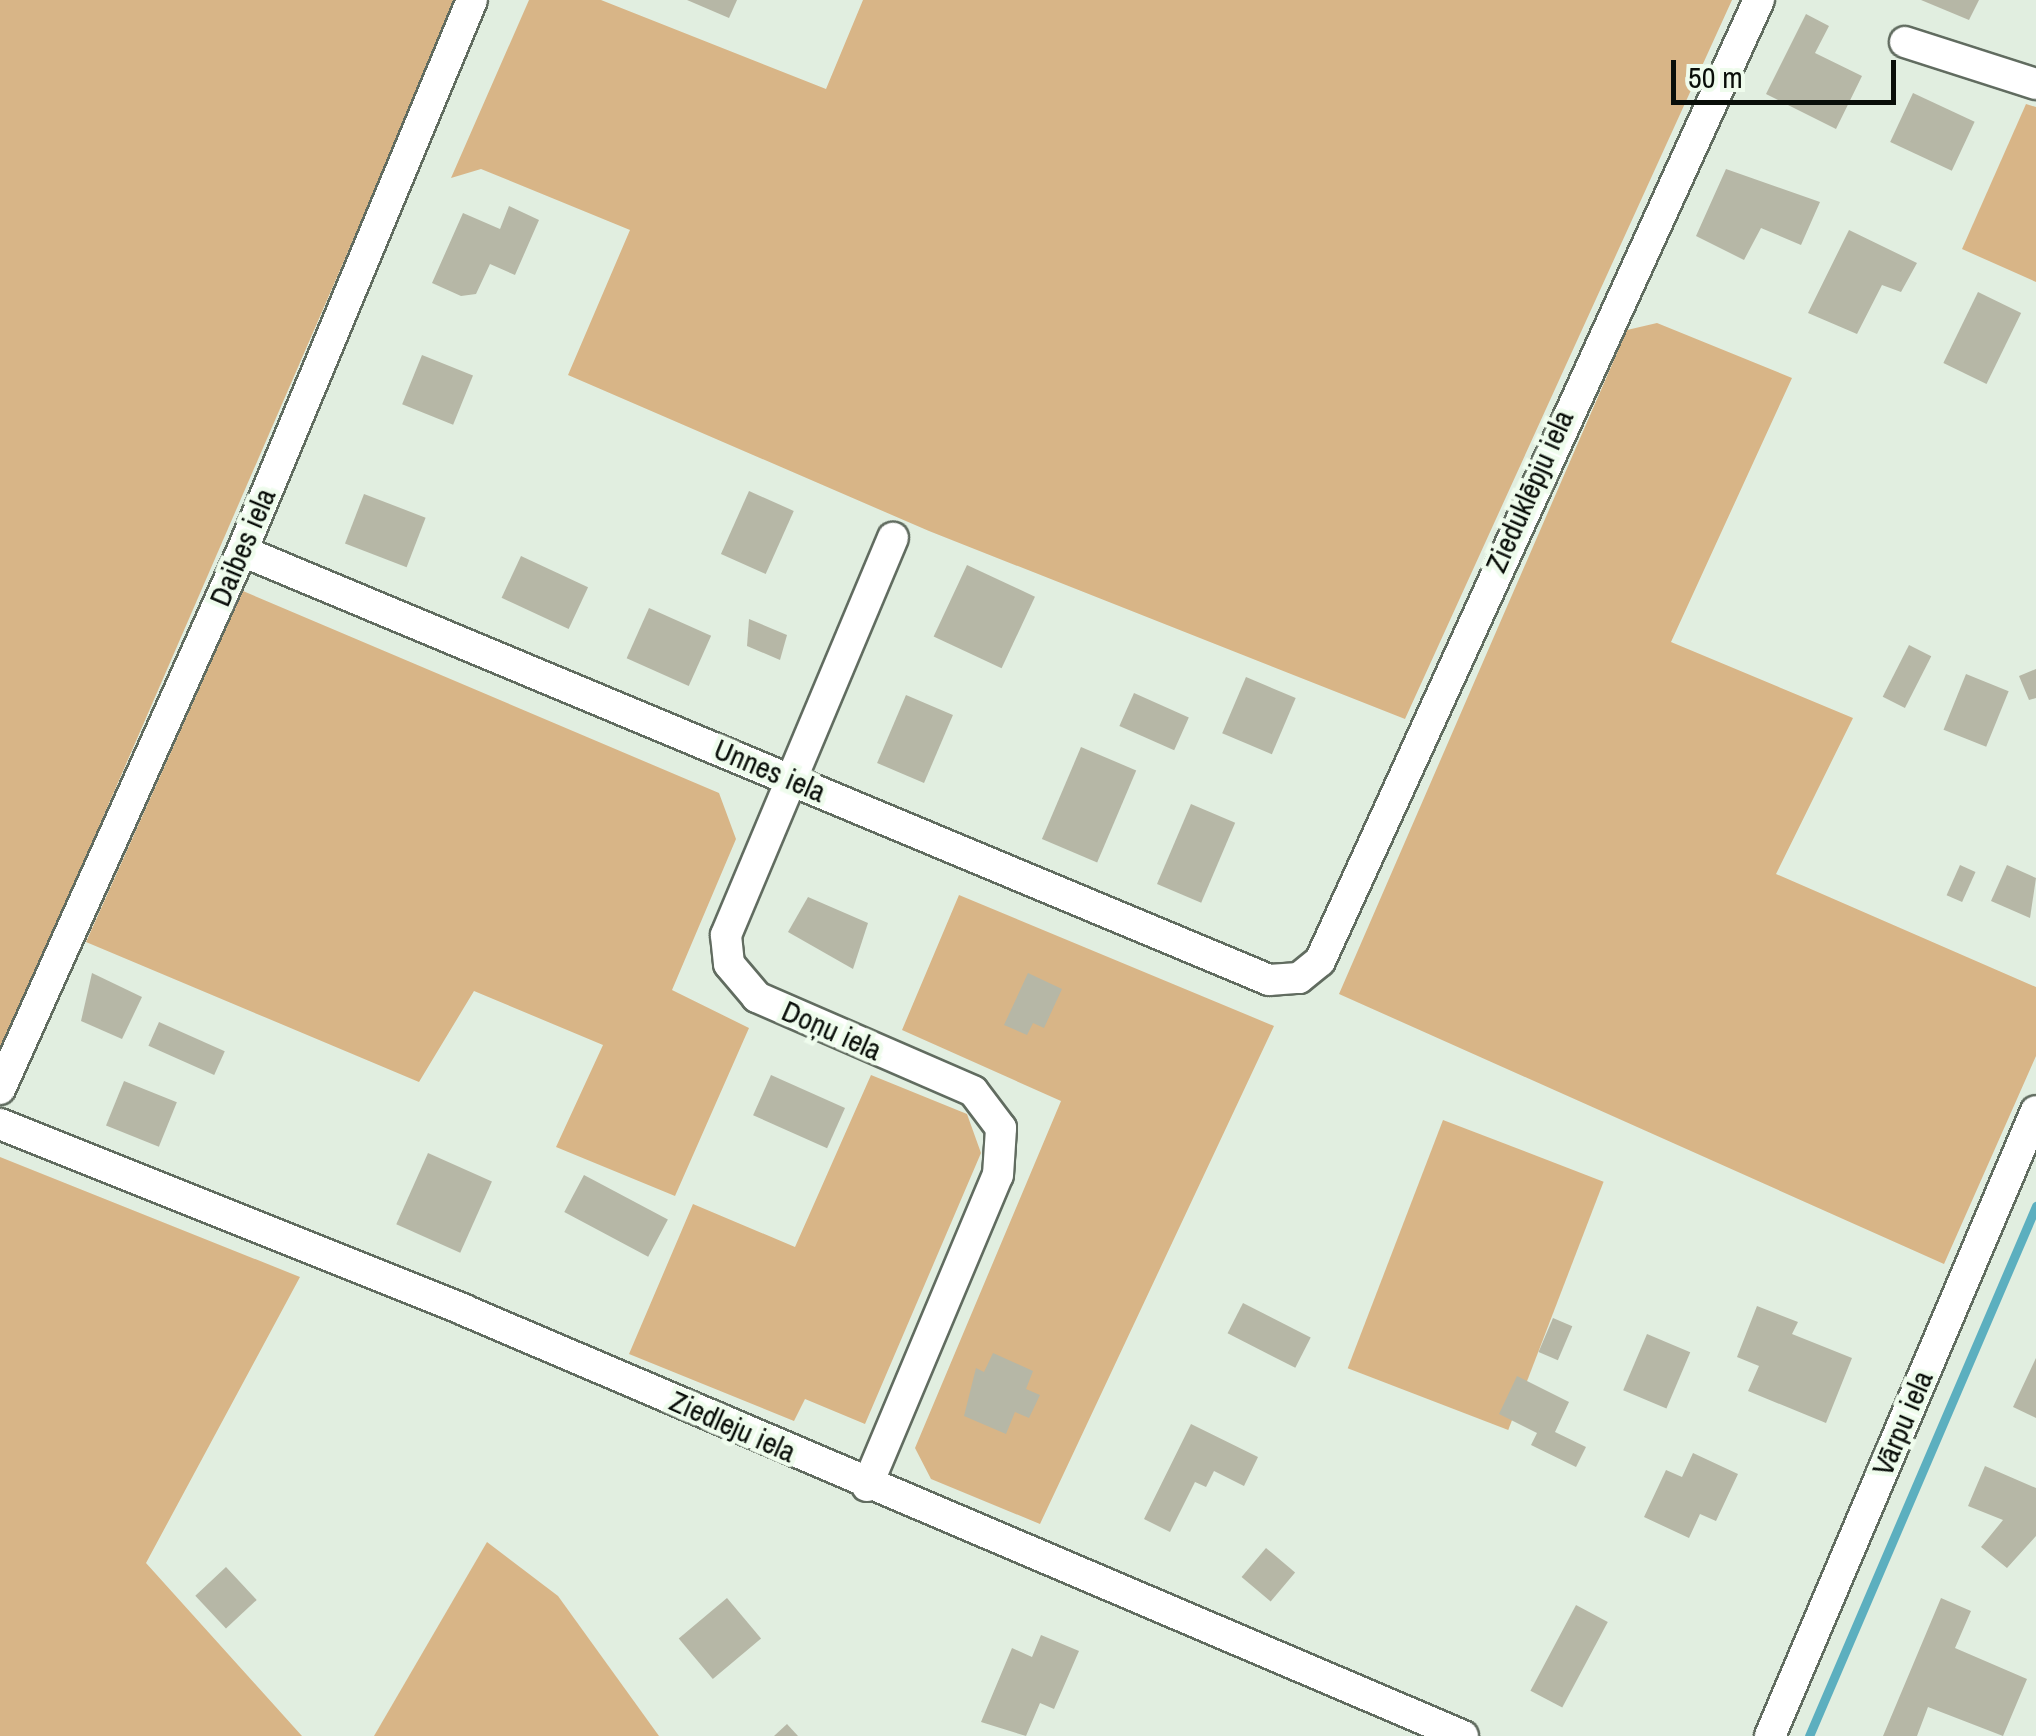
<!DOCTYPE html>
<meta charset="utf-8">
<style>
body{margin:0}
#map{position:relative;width:2036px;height:1736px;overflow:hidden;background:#e1eee0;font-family:"Archivo Narrow",sans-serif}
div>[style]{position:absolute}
.green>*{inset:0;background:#d8b587;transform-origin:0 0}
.stream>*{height:9px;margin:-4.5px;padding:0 4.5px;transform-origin:4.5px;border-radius:4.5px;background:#5cafbf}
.building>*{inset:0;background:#b6b7a6;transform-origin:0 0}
.roads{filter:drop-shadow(2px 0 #616c60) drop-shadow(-2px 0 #616c60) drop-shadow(0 2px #616c60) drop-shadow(0 -2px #616c60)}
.minor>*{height:30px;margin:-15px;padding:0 15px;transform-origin:15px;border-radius:15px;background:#fff}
span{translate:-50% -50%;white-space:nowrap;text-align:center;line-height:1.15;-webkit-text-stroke:9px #effced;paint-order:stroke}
.street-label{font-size:30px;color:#090e09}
.scale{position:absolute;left:1671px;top:60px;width:225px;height:45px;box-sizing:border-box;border:5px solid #090e09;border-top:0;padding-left:12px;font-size:30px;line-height:35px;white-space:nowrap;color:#090e09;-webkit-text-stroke:8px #effced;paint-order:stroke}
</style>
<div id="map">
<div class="green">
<div style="clip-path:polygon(0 0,457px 0,0 1055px)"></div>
<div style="clip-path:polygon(529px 0,601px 0,826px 89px,863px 0,1732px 0,1405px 719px,929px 531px,568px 375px,630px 230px,481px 169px,451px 178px)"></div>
<div style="clip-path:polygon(2026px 104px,2036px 107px,2036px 282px,1962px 249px)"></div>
<div style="clip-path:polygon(1657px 323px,1792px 378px,1671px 642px,1853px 718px,1776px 874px,2036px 987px,2036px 1056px,1944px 1264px,1339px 994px,1627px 330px)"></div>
<div style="clip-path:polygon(243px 591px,719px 793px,736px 839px,672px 990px,749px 1028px,675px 1196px,556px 1147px,603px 1045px,474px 991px,419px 1082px,86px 942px)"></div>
<div style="clip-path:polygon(959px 895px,1274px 1026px,1040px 1524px,931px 1479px,915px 1448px,1061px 1101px,902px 1030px)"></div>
<div style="clip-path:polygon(871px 1075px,967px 1114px,981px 1153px,865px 1424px,805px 1399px,794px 1421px,629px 1354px,693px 1204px,795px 1247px)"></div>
<div style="left:1443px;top:1120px;width:172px;height:266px;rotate:21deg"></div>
<div style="clip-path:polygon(0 1157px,300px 1277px,146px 1563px,302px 1736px,0 1736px)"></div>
<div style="clip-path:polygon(487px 1542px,558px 1596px,659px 1736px,374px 1736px)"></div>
</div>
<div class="stream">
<div style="left:1809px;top:1736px;width:577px;rotate:-66.81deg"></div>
</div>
<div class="building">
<div style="clip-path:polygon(687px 0,737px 0,729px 18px)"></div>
<div style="clip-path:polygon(1921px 0,1979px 0,1969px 20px)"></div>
<div style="clip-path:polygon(1806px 14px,1829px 26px,1815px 53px,1862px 76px,1836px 129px,1766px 94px)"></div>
<div style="left:1913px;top:93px;width:68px;height:54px;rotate:25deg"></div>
<div style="clip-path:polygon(1726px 169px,1820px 202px,1801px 245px,1761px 228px,1744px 260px,1696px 236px)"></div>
<div style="clip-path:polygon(509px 206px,539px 220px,515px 275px,490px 264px,476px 294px,461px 296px,432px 283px,463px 213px,500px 229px)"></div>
<div style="clip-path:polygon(1849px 230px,1917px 263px,1901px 292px,1882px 285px,1857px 334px,1808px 313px)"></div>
<div style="left:1978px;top:292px;width:48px;height:79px;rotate:26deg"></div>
<div style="left:422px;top:355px;width:55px;height:53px;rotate:22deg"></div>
<div style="left:749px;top:491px;width:49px;height:69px;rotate:24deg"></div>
<div style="left:364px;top:494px;width:66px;height:53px;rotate:21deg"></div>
<div style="left:521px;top:556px;width:74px;height:46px;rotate:25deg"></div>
<div style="left:967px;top:565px;width:75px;height:79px;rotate:25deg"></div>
<div style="left:649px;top:608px;width:68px;height:55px;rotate:24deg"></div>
<div style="clip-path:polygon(749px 619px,787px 635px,780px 660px,747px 646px)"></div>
<div style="left:1909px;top:645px;width:25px;height:58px;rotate:27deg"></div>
<div style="clip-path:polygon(2036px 669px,2036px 698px,2029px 700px,2019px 676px)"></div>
<div style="left:1966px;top:674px;width:46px;height:60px;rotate:22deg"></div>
<div style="left:1246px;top:677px;width:54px;height:61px;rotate:23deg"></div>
<div style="left:1134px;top:693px;width:60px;height:36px;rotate:24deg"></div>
<div style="left:906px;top:695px;width:51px;height:74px;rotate:23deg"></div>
<div style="left:1081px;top:747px;width:60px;height:100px;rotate:23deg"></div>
<div style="left:1191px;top:804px;width:48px;height:87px;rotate:23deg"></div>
<div style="left:1960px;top:865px;width:17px;height:33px;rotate:24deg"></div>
<div style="clip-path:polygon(2007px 865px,2036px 878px,2030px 918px,1991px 901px)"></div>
<div style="clip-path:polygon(808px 897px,868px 923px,853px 969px,788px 932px)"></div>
<div style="clip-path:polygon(92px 973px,142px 997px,122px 1039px,81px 1021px)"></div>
<div style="clip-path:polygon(1028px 973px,1062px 989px,1044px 1028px,1033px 1023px,1027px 1035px,1004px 1025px)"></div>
<div style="left:159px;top:1022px;width:72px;height:26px;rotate:24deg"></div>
<div style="left:771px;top:1075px;width:81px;height:44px;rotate:24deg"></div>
<div style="left:124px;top:1081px;width:57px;height:48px;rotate:22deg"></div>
<div style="left:428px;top:1153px;width:70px;height:78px;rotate:24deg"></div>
<div style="left:584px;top:1175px;width:95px;height:42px;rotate:28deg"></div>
<div style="left:1243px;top:1303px;width:76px;height:34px;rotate:27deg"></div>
<div style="clip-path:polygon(1757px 1306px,1798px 1322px,1792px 1334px,1852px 1358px,1826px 1423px,1748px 1391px,1759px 1366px,1737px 1357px)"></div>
<div style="left:1553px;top:1318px;width:21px;height:37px;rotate:23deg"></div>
<div style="left:1647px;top:1334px;width:47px;height:61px;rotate:23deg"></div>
<div style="clip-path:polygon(993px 1353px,1033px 1371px,1026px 1389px,1040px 1395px,1029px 1418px,1015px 1412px,1006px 1434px,964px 1416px,976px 1368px,984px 1372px)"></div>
<div style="clip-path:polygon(2036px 1358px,2036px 1418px,2013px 1407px)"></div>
<div style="clip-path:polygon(1517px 1376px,1569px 1402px,1555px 1432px,1586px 1447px,1576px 1467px,1531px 1445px,1537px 1433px,1499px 1414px)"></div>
<div style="clip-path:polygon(1191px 1424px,1258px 1457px,1244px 1486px,1214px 1471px,1206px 1487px,1195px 1482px,1170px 1532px,1144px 1519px)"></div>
<div style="clip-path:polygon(1693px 1453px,1738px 1474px,1716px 1521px,1700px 1514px,1689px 1538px,1644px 1517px,1666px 1470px,1682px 1477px)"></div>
<div style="clip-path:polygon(1985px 1466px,2036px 1488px,2036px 1536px,2007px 1568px,1981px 1547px,2003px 1520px,1968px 1506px)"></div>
<div style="left:1266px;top:1548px;width:38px;height:38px;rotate:40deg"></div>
<div style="left:226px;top:1567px;width:45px;height:42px;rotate:47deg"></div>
<div style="left:727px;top:1598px;width:53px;height:63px;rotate:50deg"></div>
<div style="clip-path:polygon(1941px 1598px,1971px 1611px,1955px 1648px,2027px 1679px,2003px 1736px,1928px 1707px,1917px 1736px,1883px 1736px)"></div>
<div style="left:1576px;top:1605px;width:36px;height:97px;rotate:28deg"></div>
<div style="clip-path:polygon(1041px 1635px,1079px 1651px,1054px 1709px,1040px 1703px,1026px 1736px,981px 1722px,1012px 1648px,1032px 1657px)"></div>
<div style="clip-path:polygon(787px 1724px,798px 1736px,774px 1736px)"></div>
</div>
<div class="roads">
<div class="minor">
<div style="left:1905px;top:42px;width:138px;rotate:17.8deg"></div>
<div style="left:242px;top:551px;width:1113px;rotate:22.67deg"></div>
<div style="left:1269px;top:980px;width:30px;rotate:-4deg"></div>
<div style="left:1299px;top:978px;width:27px;rotate:-39deg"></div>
<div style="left:1320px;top:961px;width:1057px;rotate:-65.45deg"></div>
<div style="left:0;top:1089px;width:590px;rotate:-65.78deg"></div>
<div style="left:242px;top:551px;width:597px;rotate:-67.34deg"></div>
<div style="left:0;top:1124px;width:500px;rotate:21.8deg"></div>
<div style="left:464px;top:1310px;width:1086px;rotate:23.09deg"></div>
<div style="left:867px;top:1486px;width:337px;rotate:-67.2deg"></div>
<div style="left:998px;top:1175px;width:47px;rotate:-86.3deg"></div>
<div style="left:1001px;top:1128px;width:46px;rotate:-127.1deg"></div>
<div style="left:973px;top:1091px;width:236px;rotate:-156.5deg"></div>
<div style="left:757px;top:997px;width:43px;rotate:-130.3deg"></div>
<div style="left:729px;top:964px;width:29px;rotate:-96deg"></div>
<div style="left:726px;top:935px;width:431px;rotate:-67.2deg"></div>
<div style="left:1770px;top:1736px;width:679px;rotate:-66.95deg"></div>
</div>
</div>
<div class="street-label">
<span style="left:1529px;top:491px;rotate:-66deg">Zieduklēpju iela</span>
<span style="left:242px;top:547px;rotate:-67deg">Daibes iela</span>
<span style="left:770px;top:770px;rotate:23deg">Unnes iela</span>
<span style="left:832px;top:1030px;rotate:24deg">Doņu iela</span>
<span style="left:1902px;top:1423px;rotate:-67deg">Vārpu iela</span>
<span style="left:733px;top:1426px;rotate:24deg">Ziedleju iela</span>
</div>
<div class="scale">50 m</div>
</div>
